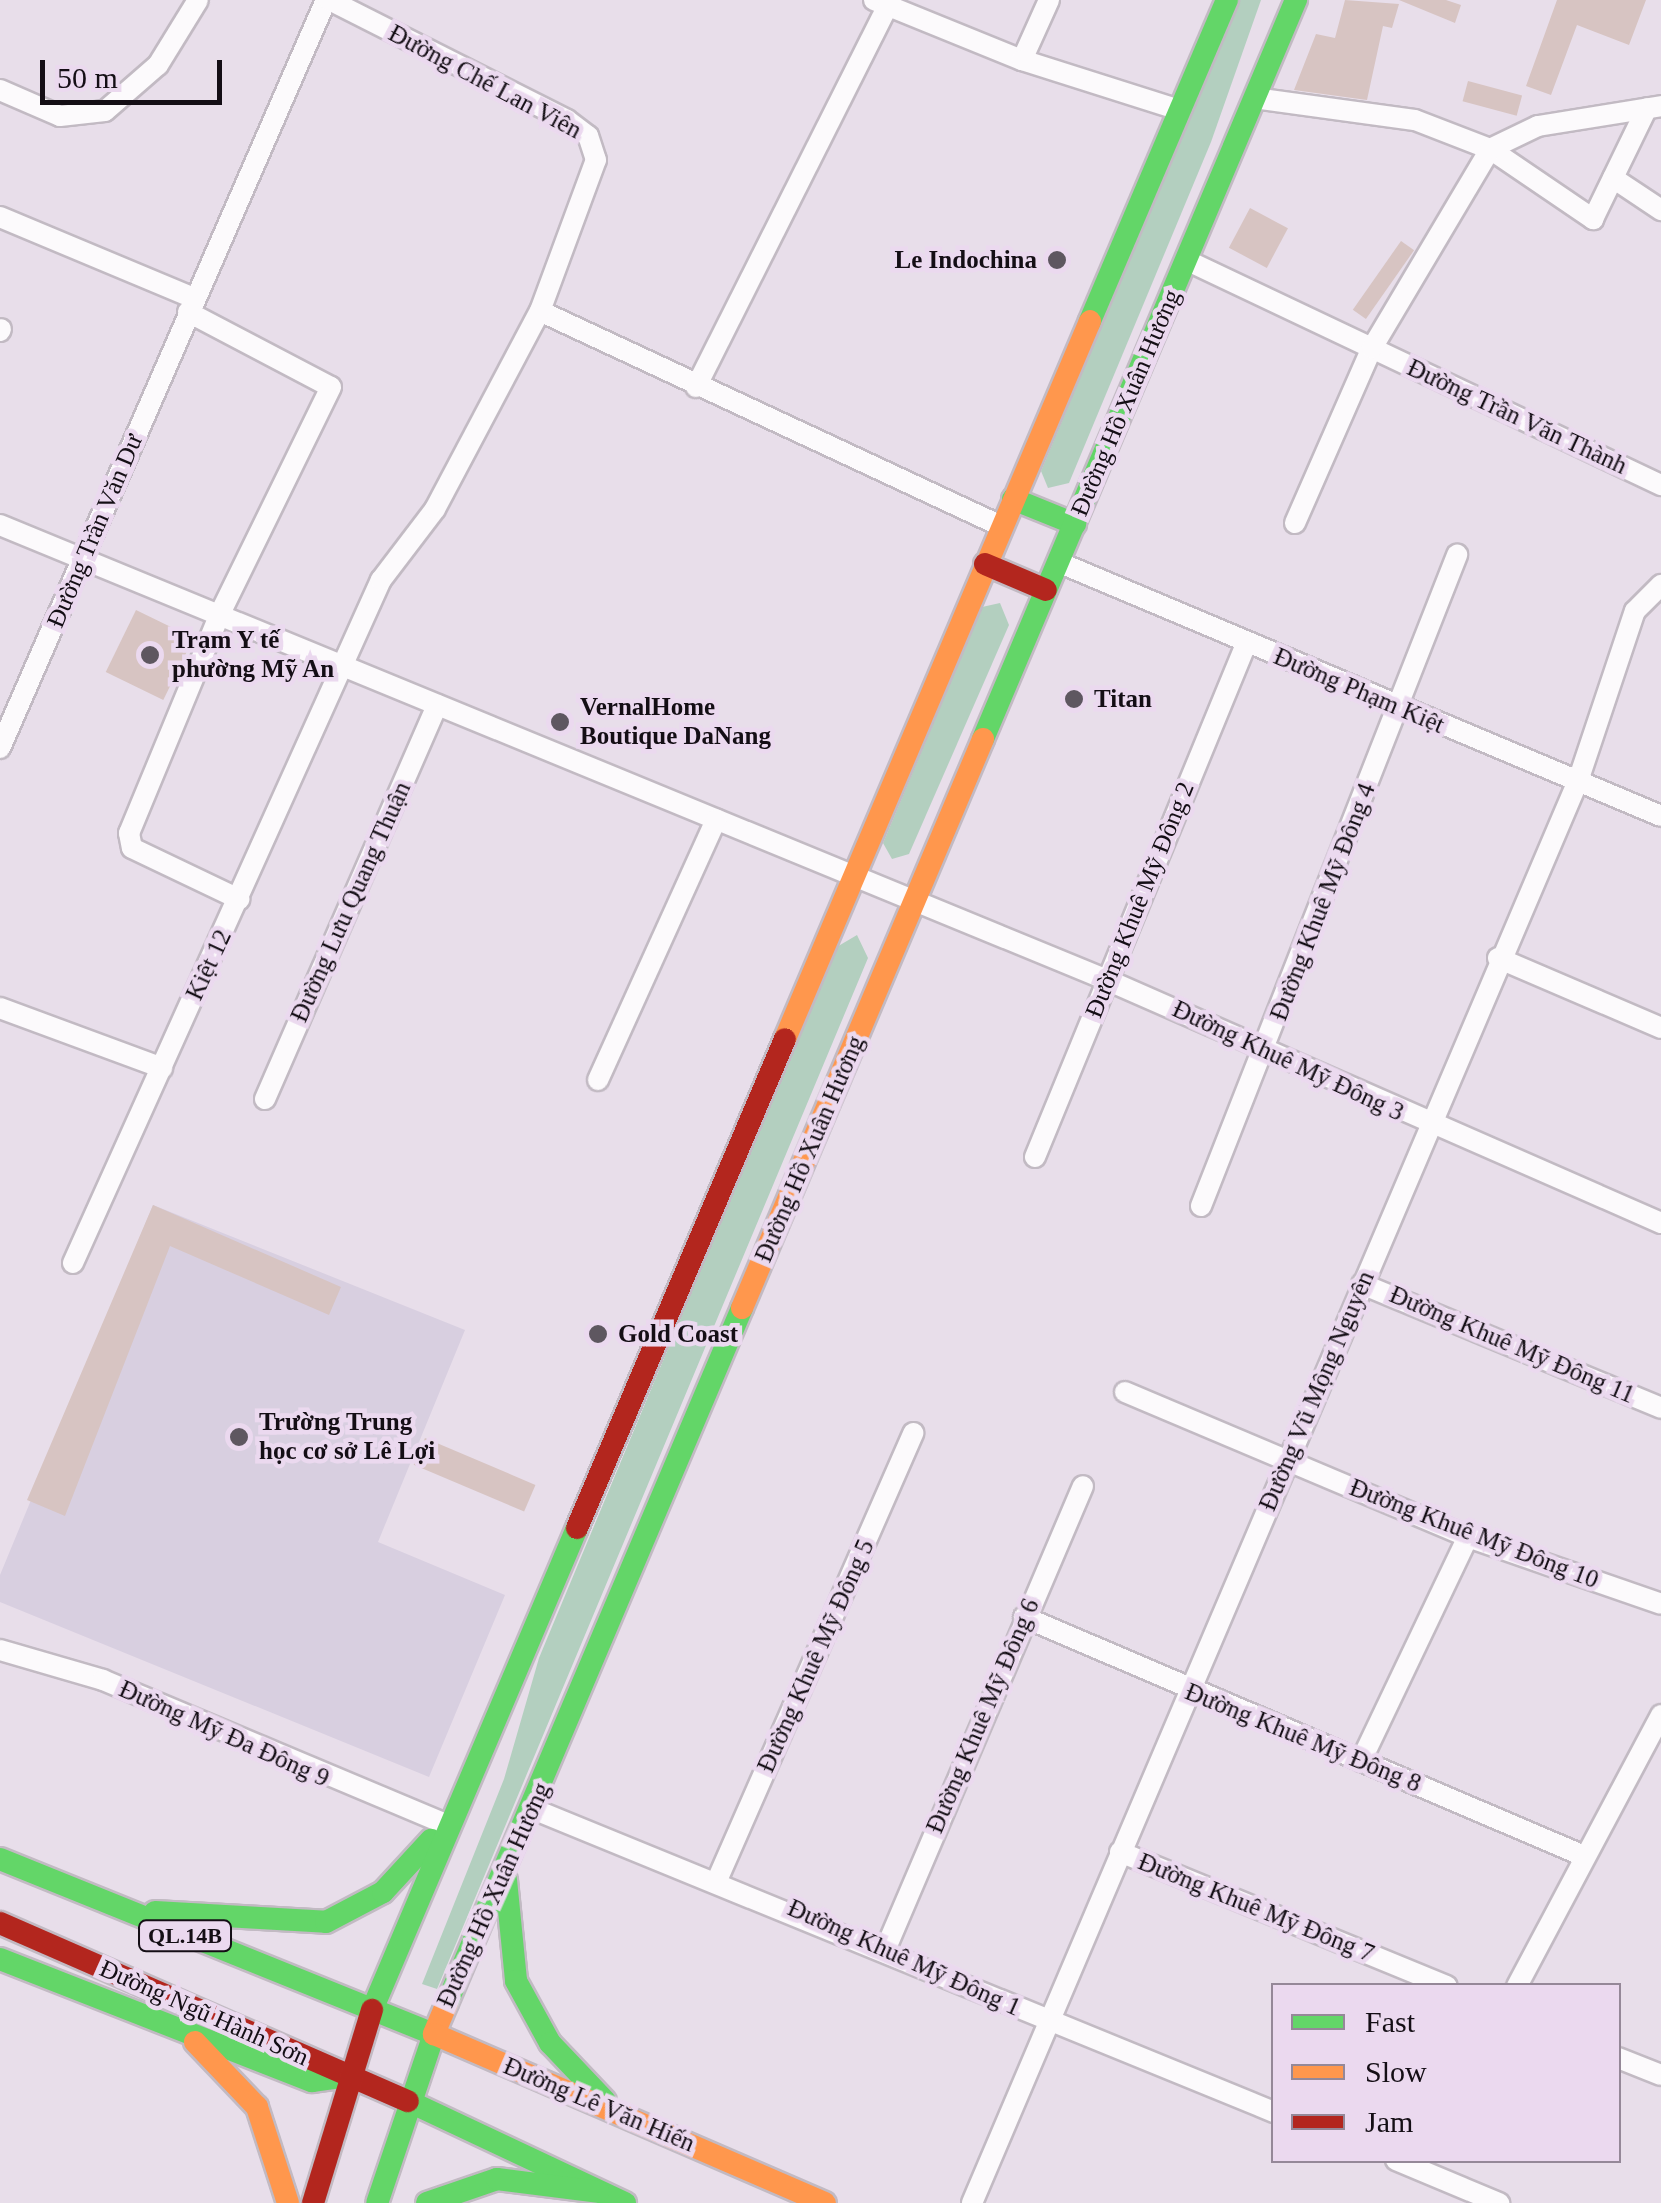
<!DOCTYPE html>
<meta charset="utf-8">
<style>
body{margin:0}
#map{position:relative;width:1661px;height:2203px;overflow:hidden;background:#e8deea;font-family:"Times New Roman",serif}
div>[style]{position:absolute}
.education>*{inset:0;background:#d8cfe0}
.green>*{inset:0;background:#b3cfbf}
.building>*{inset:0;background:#d7c4c2;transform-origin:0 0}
.roads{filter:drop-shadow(2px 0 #c2bac3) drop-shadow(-2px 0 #c2bac3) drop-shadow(0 2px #c2bac3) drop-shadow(0 -2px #c2bac3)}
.street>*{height:20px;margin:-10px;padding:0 10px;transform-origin:10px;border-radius:10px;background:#fcfafc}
.fast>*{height:22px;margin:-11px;padding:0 11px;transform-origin:11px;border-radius:11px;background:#63d668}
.slow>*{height:22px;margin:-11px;padding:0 11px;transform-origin:11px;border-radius:11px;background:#ff974d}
.jam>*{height:22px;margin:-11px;padding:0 11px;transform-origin:11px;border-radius:11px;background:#b3261e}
.dots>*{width:28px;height:28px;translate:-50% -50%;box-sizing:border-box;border:5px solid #ebd9ef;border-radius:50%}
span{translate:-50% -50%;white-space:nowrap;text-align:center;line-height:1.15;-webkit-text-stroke:9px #ebd9ef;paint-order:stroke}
.shield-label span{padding:2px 8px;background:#ebd9ef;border:2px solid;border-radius:8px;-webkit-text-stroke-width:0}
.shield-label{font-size:22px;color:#140e15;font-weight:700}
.street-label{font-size:25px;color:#140e15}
.poi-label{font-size:25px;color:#140e15;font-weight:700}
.right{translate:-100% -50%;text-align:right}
.left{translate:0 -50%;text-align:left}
.legend{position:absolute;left:1271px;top:1983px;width:350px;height:180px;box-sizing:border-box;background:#ebd9ef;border:2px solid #958898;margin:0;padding:12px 18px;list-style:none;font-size:30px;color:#140e15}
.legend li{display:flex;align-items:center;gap:20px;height:50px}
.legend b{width:50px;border:2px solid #958898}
.scale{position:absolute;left:40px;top:60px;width:182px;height:45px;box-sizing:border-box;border:5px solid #140e15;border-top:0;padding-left:12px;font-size:30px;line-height:35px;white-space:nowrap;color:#140e15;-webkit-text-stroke:8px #ebd9ef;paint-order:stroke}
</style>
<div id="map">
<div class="education">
<div style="clip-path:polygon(153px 1205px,465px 1330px,378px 1542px,505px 1595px,429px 1777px,0 1602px,0 1575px)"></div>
</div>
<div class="green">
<div style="clip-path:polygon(1238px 0,1261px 0,1211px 142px,1069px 483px,1048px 488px,1041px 471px)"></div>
<div style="clip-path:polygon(1000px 603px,1009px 625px,909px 854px,892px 859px,883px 843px,982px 607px)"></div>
<div style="clip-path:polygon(857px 935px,868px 958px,437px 1989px,422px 1984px,504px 1779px,539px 1658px,835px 948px)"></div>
</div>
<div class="building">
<div style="clip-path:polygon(1345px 0,1399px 4px,1392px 28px,1383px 26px,1367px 100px,1294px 90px,1316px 34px,1335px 38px)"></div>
<div style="clip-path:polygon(1399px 0,1446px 0,1461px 5px,1455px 23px)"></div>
<div style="clip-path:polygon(1557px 0,1646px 0,1629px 45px,1577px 25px,1551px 95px,1526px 86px)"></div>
<div style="left:1468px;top:81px;width:56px;height:21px;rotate:15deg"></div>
<div style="left:1250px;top:208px;width:43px;height:45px;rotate:28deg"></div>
<div style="left:1401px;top:241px;width:16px;height:84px;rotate:35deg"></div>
<div style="left:136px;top:610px;width:64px;height:69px;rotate:26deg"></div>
<div style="clip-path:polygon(153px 1205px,341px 1287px,329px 1315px,170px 1246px,65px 1516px,27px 1500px)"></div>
<div style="left:425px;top:1438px;width:120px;height:29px;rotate:23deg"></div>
</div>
<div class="roads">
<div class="street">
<div style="left:874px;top:0;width:160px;rotate:22.1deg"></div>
<div style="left:1022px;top:60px;width:66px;rotate:-65.8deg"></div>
<div style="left:1022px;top:60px;width:166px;rotate:17.6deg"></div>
<div style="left:0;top:90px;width:65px;rotate:23.4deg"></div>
<div style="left:60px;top:116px;width:45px;rotate:-6.3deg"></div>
<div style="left:105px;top:111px;width:70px;rotate:-41deg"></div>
<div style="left:158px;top:65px;width:76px;rotate:-58.4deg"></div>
<div style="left:1254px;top:98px;width:162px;rotate:7.8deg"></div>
<div style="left:1415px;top:120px;width:80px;rotate:21.1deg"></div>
<div style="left:1490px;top:149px;width:125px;rotate:34.2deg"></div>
<div style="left:1593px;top:219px;width:123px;rotate:-64.1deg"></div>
<div style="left:1613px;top:178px;width:58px;rotate:33.7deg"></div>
<div style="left:0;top:217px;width:210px;rotate:22.7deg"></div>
<div style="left:1186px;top:260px;width:526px;rotate:25.35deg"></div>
<div style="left:540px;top:311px;width:509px;rotate:25deg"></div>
<div style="left:188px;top:312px;width:161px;rotate:27.7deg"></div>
<div style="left:331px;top:387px;width:255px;rotate:116.1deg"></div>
<div style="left:219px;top:616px;width:235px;rotate:112.5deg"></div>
<div style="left:129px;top:833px;width:15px;rotate:79deg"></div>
<div style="left:132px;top:848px;width:119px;rotate:25.5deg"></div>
<div style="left:0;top:331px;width:2px;rotate:-63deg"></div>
<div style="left:696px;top:387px;width:433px;rotate:-63.3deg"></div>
<div style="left:1295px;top:523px;width:191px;rotate:-66.3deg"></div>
<div style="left:1372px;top:348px;width:231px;rotate:-59.3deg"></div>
<div style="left:1490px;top:149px;width:53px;rotate:-25.6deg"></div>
<div style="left:1538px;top:126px;width:125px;rotate:-9.2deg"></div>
<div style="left:0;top:525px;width:1197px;rotate:22.34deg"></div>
<div style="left:1107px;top:980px;width:605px;rotate:23.68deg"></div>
<div style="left:1058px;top:562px;width:654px;rotate:22.84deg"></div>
<div style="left:0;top:748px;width:816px;rotate:-66.45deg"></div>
<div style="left:1498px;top:958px;width:177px;rotate:23.2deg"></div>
<div style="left:0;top:1008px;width:173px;rotate:20.3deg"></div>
<div style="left:598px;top:1080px;width:286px;rotate:-65.6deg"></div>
<div style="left:265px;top:1099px;width:430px;rotate:-66.4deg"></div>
<div style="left:1035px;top:1157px;width:555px;rotate:-67.64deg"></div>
<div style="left:1201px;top:1206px;width:700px;rotate:-68.53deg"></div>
<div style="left:73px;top:1263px;width:749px;rotate:-65.73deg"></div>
<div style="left:381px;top:580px;width:89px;rotate:-52.7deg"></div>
<div style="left:435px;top:509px;width:224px;rotate:-62.1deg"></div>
<div style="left:540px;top:311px;width:161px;rotate:-69.7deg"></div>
<div style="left:596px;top:160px;width:25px;rotate:-108deg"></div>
<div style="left:588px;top:136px;width:26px;rotate:-143deg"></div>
<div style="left:567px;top:120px;width:267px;rotate:-153.2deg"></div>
<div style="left:1362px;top:1284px;width:324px;rotate:22.5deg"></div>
<div style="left:1125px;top:1392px;width:372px;rotate:22.9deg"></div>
<div style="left:1468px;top:1537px;width:204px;rotate:19.1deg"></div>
<div style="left:1024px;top:1617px;width:609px;rotate:23.11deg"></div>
<div style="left:0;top:1650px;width:107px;rotate:16.2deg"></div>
<div style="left:103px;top:1680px;width:372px;rotate:22.8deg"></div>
<div style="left:1361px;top:1761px;width:248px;rotate:-64.5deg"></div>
<div style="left:533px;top:1809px;width:801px;rotate:22.24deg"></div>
<div style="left:1120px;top:1852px;width:353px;rotate:22.3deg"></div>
<div style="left:718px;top:1878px;width:486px;rotate:-66.3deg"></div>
<div style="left:886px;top:1948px;width:502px;rotate:-66.91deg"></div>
<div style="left:1517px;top:1986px;width:307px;rotate:-62deg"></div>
<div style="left:1618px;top:2058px;width:46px;rotate:21.6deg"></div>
<div style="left:1396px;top:2160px;width:112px;rotate:22.7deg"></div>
<div style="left:972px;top:2203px;width:1546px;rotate:-66.92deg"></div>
<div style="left:1578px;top:781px;width:179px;rotate:-71.5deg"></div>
<div style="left:1635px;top:611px;width:37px;rotate:-45deg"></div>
</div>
<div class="fast">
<div style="left:1090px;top:321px;width:349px;rotate:-66.9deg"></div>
<div style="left:1013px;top:499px;width:67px;rotate:22deg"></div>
<div style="left:983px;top:739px;width:803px;rotate:-67.05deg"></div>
<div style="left:0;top:1859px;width:468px;rotate:22deg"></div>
<div style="left:434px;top:2034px;width:178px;rotate:108.6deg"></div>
<div style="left:506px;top:1880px;width:101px;rotate:84.3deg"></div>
<div style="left:516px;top:1981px;width:71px;rotate:61.3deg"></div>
<div style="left:550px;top:2043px;width:80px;rotate:46.5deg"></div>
<div style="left:155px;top:1912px;width:171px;rotate:3.3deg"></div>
<div style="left:326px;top:1922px;width:64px;rotate:-27.8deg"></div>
<div style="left:383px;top:1892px;width:71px;rotate:-47.3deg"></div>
<div style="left:0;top:1959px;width:335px;rotate:21.4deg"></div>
<div style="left:312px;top:2081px;width:34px;rotate:-8deg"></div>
<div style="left:447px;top:2003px;width:755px;rotate:-67deg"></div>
<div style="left:372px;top:2010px;width:524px;rotate:-66.96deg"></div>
<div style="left:408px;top:2101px;width:240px;rotate:25.2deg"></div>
<div style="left:427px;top:2203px;width:74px;rotate:-18.9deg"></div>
<div style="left:497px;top:2179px;width:102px;rotate:7.3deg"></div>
</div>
<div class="slow">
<div style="left:785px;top:1039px;width:780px;rotate:-66.98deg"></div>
<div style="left:742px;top:1308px;width:618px;rotate:-67.04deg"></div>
<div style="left:447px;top:2003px;width:34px;rotate:113deg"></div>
<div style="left:434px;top:2034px;width:426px;rotate:23.4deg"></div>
<div style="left:195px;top:2042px;width:90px;rotate:46.4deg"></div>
<div style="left:257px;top:2107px;width:101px;rotate:72.1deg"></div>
</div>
<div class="jam">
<div style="left:985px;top:564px;width:66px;rotate:23.1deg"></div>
<div style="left:577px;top:1528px;width:531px;rotate:-66.96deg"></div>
<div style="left:0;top:1923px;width:445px;rotate:23.6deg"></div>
<div style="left:313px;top:2203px;width:202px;rotate:-73deg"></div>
</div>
</div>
<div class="dots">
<div style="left:1057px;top:260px;background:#5e5760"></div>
<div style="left:150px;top:655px;background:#5e5760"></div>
<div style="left:1074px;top:699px;background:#5e5760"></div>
<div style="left:560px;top:722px;background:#5e5760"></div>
<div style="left:598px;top:1334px;background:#5e5760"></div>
<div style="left:239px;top:1437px;background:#5e5760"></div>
</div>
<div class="shield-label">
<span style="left:185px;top:1936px">QL.14B</span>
</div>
<div class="street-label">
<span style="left:485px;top:82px;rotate:28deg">Đường Chế Lan Viên</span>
<span style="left:1126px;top:403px;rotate:-67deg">Đường Hồ Xuân Hương</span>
<span style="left:1517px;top:417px;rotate:25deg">Đường Trần Văn Thành</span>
<span style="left:95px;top:531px;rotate:-67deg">Đường Trần Văn Dư</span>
<span style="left:1359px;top:691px;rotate:23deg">Đường Phạm Kiệt</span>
<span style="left:1140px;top:900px;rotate:-68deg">Đường Khuê Mỹ Đông 2</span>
<span style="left:351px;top:902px;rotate:-66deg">Đường Lưu Quang Thuận</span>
<span style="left:1323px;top:902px;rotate:-69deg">Đường Khuê Mỹ Đông 4</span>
<span style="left:209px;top:965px;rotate:-65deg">Kiệt 12</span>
<span style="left:1288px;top:1061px;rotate:25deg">Đường Khuê Mỹ Đông 3</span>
<span style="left:810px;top:1149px;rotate:-67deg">Đường Hồ Xuân Hương</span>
<span style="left:1512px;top:1345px;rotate:23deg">Đường Khuê Mỹ Đông 11</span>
<span style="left:1317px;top:1391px;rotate:-67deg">Đường Vũ Mộng Nguyên</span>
<span style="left:1474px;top:1534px;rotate:21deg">Đường Khuê Mỹ Đông 10</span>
<span style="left:816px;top:1656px;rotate:-66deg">Đường Khuê Mỹ Đông 5</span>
<span style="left:983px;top:1716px;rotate:-67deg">Đường Khuê Mỹ Đông 6</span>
<span style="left:224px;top:1734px;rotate:24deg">Đường Mỹ Đa Đông 9</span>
<span style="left:1303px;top:1738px;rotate:22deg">Đường Khuê Mỹ Đông 8</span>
<span style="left:494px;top:1895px;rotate:-66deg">Đường Hồ Xuân Hương</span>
<span style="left:1256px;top:1908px;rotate:22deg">Đường Khuê Mỹ Đông 7</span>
<span style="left:904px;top:1958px;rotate:24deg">Đường Khuê Mỹ Đông 1</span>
<span style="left:204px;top:2013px;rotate:24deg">Đường Ngũ Hành Sơn</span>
<span style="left:599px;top:2105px;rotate:23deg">Đường Lê Văn Hiến</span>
</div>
<div class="poi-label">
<span class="right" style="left:1037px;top:260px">Le Indochina</span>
<span class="left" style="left:172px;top:655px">Trạm Y tế<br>phường Mỹ An</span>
<span class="left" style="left:1094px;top:699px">Titan</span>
<span class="left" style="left:580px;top:722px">VernalHome<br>Boutique DaNang</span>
<span class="left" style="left:618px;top:1334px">Gold Coast</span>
<span class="left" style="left:259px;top:1437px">Trường Trung<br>học cơ sở Lê Lợi</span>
</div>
<ul class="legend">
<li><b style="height:12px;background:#63d668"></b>Fast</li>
<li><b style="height:12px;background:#ff974d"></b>Slow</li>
<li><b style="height:12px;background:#b3261e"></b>Jam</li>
</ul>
<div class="scale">50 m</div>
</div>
